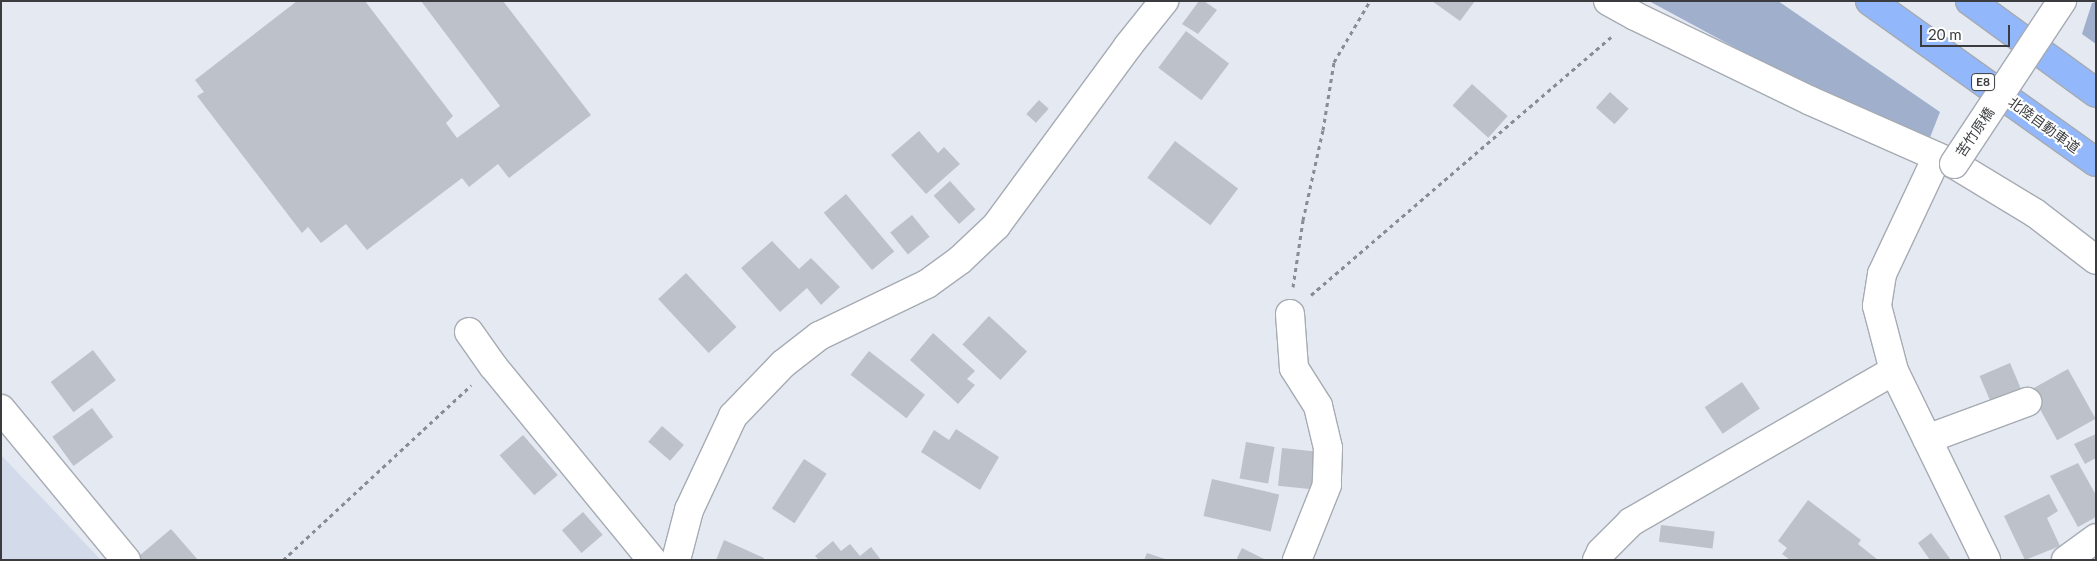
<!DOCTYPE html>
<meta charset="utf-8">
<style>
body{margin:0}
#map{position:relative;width:2097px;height:561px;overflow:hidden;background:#e4e9f2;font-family:Lato,"Noto Sans JP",sans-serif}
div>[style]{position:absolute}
.built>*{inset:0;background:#d3dbea}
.forest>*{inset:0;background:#9fafcc}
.building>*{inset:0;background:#bdc1ca;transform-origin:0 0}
.path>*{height:3px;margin-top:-1.5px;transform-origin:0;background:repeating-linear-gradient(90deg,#898c92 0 4px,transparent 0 8px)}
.roads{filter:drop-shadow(1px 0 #a6abb3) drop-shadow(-1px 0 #a6abb3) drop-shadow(0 1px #a6abb3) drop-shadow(0 -1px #a6abb3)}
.minor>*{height:28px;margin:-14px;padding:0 14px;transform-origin:14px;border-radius:14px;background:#fff}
.highway>*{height:28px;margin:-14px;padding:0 14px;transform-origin:14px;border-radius:14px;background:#92b7fa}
.bridges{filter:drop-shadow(1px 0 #a6abb3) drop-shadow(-1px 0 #a6abb3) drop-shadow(0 1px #a6abb3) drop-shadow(0 -1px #a6abb3)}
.minor-bridge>*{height:28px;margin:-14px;padding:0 14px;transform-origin:14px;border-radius:14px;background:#fff}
span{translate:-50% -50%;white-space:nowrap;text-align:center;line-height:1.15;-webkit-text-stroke:4px #fff;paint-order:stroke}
.shield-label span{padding:1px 4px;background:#fff;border:1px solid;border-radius:4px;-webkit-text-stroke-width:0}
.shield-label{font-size:12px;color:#3a3c3f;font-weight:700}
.street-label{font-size:14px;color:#3a3c3f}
.frame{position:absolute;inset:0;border:2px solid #3a3c3f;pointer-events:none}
.scale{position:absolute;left:1920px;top:25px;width:90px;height:22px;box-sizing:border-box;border:2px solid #3a3c3f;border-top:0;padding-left:6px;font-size:15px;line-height:18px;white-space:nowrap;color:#3a3c3f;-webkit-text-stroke:4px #fff;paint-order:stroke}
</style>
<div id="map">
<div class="built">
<div style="clip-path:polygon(1px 455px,101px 560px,1px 560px)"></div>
</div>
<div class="forest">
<div style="clip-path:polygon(1649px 1px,1778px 1px,1940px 112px,1929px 140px,1758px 60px)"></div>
<div style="clip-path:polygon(2096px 2px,2096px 44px,2082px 34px,2092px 3px)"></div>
</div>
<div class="building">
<div style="clip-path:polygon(297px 1px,365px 1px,453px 116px,446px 123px,457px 138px,500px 106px,421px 1px,503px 1px,591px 115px,509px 178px,498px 164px,469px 187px,462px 178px,367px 250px,346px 224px,321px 243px,308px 227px,302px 233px,197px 96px,204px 92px,195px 80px)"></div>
<div style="clip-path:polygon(1199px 1px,1204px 1px,1217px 10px,1198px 34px,1182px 24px)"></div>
<div style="clip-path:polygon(1432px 1px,1475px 1px,1460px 21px)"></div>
<div style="left:1186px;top:31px;width:54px;height:46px;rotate:37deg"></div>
<div style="left:1472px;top:84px;width:48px;height:29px;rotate:42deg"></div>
<div style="left:1610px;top:92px;width:25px;height:21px;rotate:42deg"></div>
<div style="left:1039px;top:100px;width:13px;height:19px;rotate:42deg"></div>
<div style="clip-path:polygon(919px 131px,938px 153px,944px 147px,960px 164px,926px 194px,891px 155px)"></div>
<div style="left:1175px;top:141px;width:79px;height:46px;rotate:37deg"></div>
<div style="left:950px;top:181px;width:38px;height:22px;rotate:48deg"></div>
<div style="left:846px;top:194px;width:75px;height:29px;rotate:50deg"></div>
<div style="left:912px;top:215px;width:28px;height:28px;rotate:51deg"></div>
<div style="clip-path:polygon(772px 241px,799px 269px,811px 258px,840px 287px,821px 305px,807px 288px,780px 312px,741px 268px)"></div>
<div style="left:686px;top:273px;width:74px;height:38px;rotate:47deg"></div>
<div style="left:989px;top:316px;width:52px;height:39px;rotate:43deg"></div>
<div style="clip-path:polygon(933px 333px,975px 371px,967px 379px,975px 385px,958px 404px,910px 360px)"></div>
<div style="left:93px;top:350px;width:38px;height:53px;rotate:53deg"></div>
<div style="left:869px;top:351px;width:71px;height:30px;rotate:38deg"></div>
<div style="left:2010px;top:363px;width:39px;height:33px;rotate:67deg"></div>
<div style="left:2068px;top:369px;width:57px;height:44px;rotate:61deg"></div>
<div style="left:1742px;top:382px;width:32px;height:45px;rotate:56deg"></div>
<div style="left:92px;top:408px;width:36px;height:49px;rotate:54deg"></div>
<div style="left:662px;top:426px;width:29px;height:21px;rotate:41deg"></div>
<div style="clip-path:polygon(956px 429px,999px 457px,980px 490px,921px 452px,934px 430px,949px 440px)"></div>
<div style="clip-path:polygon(2096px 434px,2096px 458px,2085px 464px,2074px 444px)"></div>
<div style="left:523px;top:435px;width:53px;height:31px;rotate:49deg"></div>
<div style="left:1246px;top:442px;width:29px;height:37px;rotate:10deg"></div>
<div style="left:1282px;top:448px;width:41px;height:38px;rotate:6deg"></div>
<div style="left:804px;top:459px;width:27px;height:59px;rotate:33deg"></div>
<div style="clip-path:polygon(2078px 463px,2096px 495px,2096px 517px,2078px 527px,2050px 476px)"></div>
<div style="left:1212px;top:479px;width:69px;height:38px;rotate:13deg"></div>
<div style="clip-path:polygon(2049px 494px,2058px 511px,2047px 518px,2060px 546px,2025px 560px,2004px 516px)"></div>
<div style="clip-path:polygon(1808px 500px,1861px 540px,1858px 544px,1878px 560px,1790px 560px,1782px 554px,1787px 548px,1778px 541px)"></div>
<div style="left:583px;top:512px;width:30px;height:28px;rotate:49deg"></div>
<div style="left:1661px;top:525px;width:54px;height:17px;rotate:7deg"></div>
<div style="clip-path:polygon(171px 529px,198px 560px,142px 560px,139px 556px)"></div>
<div style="clip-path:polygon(1931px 533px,1951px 560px,1930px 560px,1918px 543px)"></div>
<div style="clip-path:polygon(724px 540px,764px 558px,763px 560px,716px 560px)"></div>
<div style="clip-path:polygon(833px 541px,841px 551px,850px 544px,860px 556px,871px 547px,881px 560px,819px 560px,815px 556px)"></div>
<div style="clip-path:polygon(1242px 548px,1266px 560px,1239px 560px,1237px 558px)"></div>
<div style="clip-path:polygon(1147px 553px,1165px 559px,1164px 560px,1144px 560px)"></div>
</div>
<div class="path">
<div style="left:1293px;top:287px;width:68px;rotate:-81.5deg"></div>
<div style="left:1303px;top:220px;width:92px;rotate:-77.5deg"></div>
<div style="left:1323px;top:130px;width:69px;rotate:-80.8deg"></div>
<div style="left:1334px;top:62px;width:71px;rotate:-59.5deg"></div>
<div style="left:1311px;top:295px;width:396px;rotate:-40.7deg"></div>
<div style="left:283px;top:560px;width:257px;rotate:-42.9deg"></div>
</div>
<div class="roads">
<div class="minor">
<div style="left:1608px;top:1px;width:31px;rotate:29deg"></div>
<div style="left:1635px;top:16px;width:195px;rotate:25.8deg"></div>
<div style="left:1811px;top:101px;width:156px;rotate:23.8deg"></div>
<div style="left:1954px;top:164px;width:95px;rotate:31.2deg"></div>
<div style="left:2035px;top:213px;width:77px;rotate:37.6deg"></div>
<div style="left:1937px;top:157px;width:129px;rotate:115.2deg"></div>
<div style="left:1882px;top:274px;width:32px;rotate:99deg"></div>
<div style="left:1877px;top:306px;width:67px;rotate:75.3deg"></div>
<div style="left:1894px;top:371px;width:210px;rotate:64deg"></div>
<div style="left:1290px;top:314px;width:54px;rotate:85.8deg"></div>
<div style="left:1294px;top:368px;width:45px;rotate:57.7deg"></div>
<div style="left:1318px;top:406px;width:43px;rotate:76.6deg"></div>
<div style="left:1328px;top:448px;width:37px;rotate:92deg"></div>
<div style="left:1327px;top:485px;width:81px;rotate:111.8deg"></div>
<div style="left:469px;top:332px;width:42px;rotate:54.8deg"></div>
<div style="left:493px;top:366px;width:251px;rotate:50.7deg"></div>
<div style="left:1px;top:409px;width:196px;rotate:50.4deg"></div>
<div style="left:1927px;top:439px;width:107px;rotate:-20.3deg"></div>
<div style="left:676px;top:560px;width:52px;rotate:-75.4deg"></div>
<div style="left:689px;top:510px;width:104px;rotate:-64.9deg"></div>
<div style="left:733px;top:416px;width:72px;rotate:-46.1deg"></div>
<div style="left:783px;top:364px;width:46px;rotate:-37.9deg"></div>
<div style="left:819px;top:336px;width:120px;rotate:-25.7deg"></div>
<div style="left:927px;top:284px;width:41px;rotate:-36deg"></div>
<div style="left:960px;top:260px;width:50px;rotate:-43.4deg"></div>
<div style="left:996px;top:226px;width:223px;rotate:-53.7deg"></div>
<div style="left:1128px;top:46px;width:58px;rotate:-51.3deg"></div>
<div style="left:1597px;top:560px;width:9px;rotate:-63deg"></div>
<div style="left:1601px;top:552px;width:42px;rotate:-45deg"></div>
<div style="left:1631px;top:522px;width:303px;rotate:-29.9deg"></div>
<div style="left:2066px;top:560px;width:37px;rotate:-36deg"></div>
</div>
<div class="highway">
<div style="left:1870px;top:1px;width:277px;rotate:35.5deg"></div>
<div style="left:1970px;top:1px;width:156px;rotate:36.1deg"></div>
</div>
</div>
<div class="bridges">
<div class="minor-bridge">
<div style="left:1954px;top:164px;width:196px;rotate:-56.5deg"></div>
</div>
</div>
<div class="shield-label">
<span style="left:1983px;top:82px">E8</span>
</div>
<div class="street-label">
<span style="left:2044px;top:125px;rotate:36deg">北陸自動車道</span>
<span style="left:1975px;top:132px;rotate:-56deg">苦竹原橋</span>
</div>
<div class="frame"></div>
<div class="scale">20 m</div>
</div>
